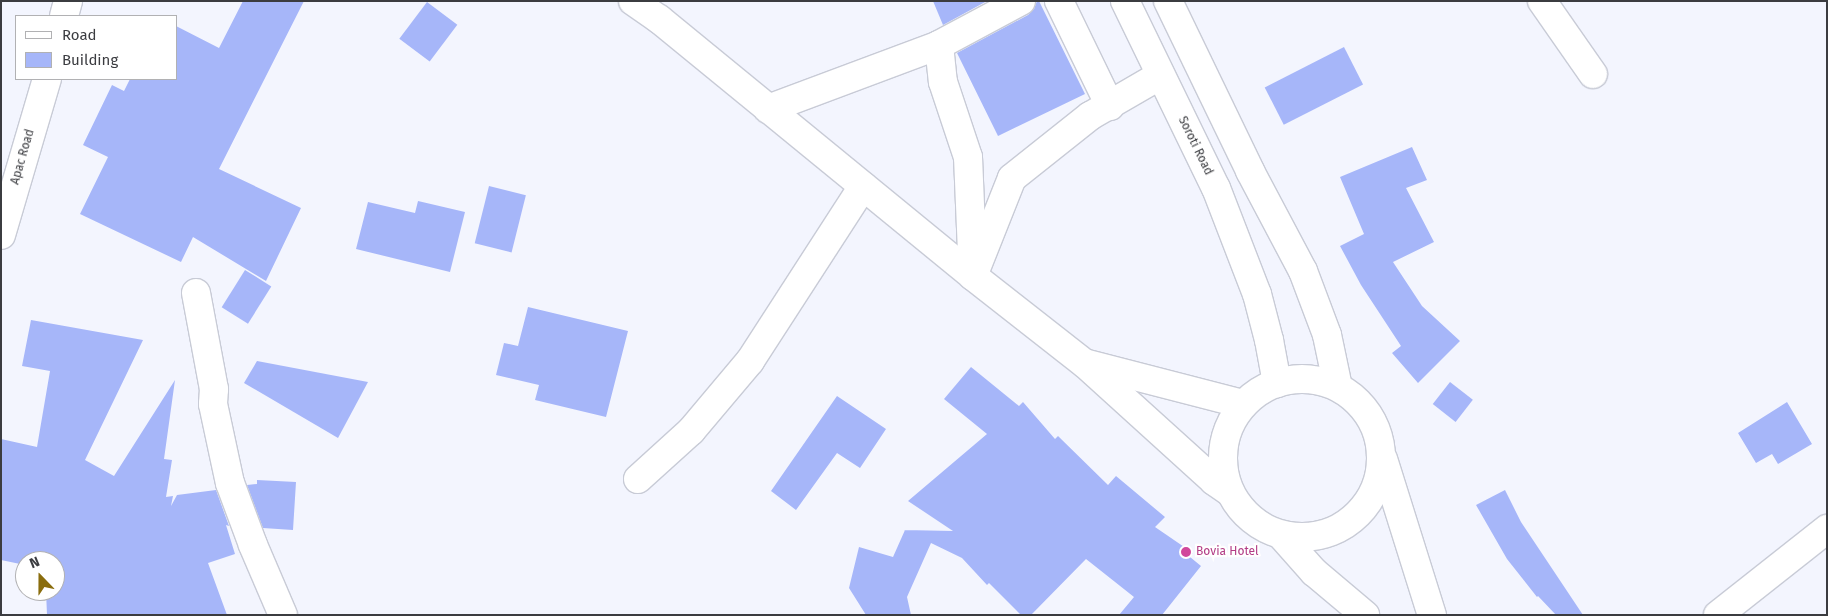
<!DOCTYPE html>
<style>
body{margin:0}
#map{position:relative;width:1828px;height:616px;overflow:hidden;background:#f3f5fe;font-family:"Fira Sans",sans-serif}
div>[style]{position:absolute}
.building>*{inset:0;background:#a6b6f9;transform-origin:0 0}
.roads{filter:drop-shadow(1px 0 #c8cbd6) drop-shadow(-1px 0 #c8cbd6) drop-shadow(0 1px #c8cbd6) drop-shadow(0 -1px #c8cbd6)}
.minor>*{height:28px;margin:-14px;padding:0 14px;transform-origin:14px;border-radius:14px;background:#fff}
.major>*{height:28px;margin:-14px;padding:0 14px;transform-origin:14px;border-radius:14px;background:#fff}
.major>.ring{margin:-14px;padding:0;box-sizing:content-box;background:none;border:28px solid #fff;border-radius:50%}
.dots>*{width:14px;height:14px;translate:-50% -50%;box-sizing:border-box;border:2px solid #fff;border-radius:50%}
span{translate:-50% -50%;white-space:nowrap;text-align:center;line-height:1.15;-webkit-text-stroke:4.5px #fff;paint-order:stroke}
.street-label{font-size:12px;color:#3b3c40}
.hotel-label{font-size:12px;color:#b23c85}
.left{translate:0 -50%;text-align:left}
.frame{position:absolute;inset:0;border:2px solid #3b3c40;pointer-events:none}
.legend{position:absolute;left:15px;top:15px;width:162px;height:65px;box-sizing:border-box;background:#fff;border:1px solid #b1b1b3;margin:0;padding:6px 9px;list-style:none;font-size:15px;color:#3b3c40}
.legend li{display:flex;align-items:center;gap:10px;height:25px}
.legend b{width:25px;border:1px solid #b1b1b3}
.north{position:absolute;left:15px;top:551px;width:50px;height:50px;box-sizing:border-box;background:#fff;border:1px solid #b1b1b3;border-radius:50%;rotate:338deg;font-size:14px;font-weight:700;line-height:20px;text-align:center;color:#3b3c40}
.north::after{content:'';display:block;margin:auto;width:18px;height:22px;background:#8a6d0d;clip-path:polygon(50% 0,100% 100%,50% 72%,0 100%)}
</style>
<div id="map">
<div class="building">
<div style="clip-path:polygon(243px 1px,304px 1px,219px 169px,301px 208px,266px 281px,193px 237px,181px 262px,80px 214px,108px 157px,83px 145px,112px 85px,124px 91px,130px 79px,176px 79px,176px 26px,219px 48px)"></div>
<div style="clip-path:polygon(933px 1px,987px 1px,943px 25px)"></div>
<div style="clip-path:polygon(1037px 1px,1039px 1px,1085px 94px,998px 136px,957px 53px,1028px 15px,1034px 9px)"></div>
<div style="left:427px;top:2px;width:38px;height:46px;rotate:37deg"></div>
<div style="left:1344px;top:47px;width:42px;height:89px;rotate:63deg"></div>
<div style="clip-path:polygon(1412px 147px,1427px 180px,1406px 188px,1434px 242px,1393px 262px,1422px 306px,1460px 341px,1418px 383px,1392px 353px,1401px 346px,1361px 285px,1340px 246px,1364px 234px,1340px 177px)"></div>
<div style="left:489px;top:186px;width:38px;height:59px;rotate:14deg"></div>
<div style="clip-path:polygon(418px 201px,465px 212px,450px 272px,356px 249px,368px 202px,415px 213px)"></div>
<div style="left:245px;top:270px;width:31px;height:44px;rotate:32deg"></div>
<div style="clip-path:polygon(528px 307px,628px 331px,606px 417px,535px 400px,539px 385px,496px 375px,504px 343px,518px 346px)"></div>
<div style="clip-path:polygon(31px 320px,143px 340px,85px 460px,114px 476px,175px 380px,164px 459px,172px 460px,166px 497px,173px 496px,171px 506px,177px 495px,216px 490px,229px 526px,226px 525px,235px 554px,208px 563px,227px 615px,47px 615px,46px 591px,55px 591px,55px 561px,25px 561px,25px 565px,1px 560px,1px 439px,37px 447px,50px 371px,22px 366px)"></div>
<div style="clip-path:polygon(257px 361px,368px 382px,338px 438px,244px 383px)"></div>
<div style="clip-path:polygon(971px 367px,1019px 406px,1023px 402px,1055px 439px,1058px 436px,1108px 485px,1116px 476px,1165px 517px,1155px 527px,1193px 553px,1190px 557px,1201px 566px,1162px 615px,1119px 615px,1134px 597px,1086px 559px,1031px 615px,1021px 615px,989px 583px,987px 585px,962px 558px,931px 543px,907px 597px,911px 615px,866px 615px,849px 588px,859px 547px,893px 557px,905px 530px,904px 530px,953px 531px,908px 501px,987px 434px,944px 399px)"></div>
<div style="left:1450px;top:382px;width:29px;height:28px;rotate:38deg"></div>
<div style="clip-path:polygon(837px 396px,886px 429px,860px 468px,837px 453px,796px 510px,771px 491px)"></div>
<div style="clip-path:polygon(1787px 402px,1812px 444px,1778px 464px,1772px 454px,1756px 463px,1738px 433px)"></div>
<div style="clip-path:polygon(257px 480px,296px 482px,293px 530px,263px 528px,247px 485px,257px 484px)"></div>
<div style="clip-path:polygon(1505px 490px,1521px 522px,1583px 615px,1556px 615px,1538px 596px,1537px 597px,1507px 559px,1476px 505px)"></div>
</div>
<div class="roads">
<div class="minor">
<div style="left:633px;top:1px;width:32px;rotate:35deg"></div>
<div style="left:659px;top:19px;width:406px;rotate:39.3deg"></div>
<div style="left:973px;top:276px;width:141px;rotate:38.1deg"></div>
<div style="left:1084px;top:363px;width:176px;rotate:42.2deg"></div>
<div style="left:1214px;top:481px;width:19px;rotate:35deg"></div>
<div style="left:1021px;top:1px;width:93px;rotate:151.8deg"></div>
<div style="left:939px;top:45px;width:37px;rotate:84deg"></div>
<div style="left:943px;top:82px;width:79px;rotate:71.6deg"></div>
<div style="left:968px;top:157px;width:119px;rotate:87.6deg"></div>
<div style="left:973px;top:276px;width:105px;rotate:-68.3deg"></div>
<div style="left:1012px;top:178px;width:100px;rotate:-38.5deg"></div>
<div style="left:1090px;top:116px;width:80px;rotate:-30.1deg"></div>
<div style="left:1059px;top:1px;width:117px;rotate:64.1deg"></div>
<div style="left:1542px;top:1px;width:89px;rotate:55.1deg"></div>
<div style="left:768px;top:109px;width:183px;rotate:-20.5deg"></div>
<div style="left:196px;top:293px;width:98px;rotate:79.4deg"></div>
<div style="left:214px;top:389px;width:15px;rotate:94deg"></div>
<div style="left:213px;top:404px;width:81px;rotate:77.9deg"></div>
<div style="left:230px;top:483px;width:66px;rotate:69.6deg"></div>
<div style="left:253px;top:545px;width:76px;rotate:66.8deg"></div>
<div style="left:1088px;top:364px;width:160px;rotate:14.5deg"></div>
<div style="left:638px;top:479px;width:72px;rotate:-42.2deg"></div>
<div style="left:691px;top:431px;width:92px;rotate:-49.9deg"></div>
<div style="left:750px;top:361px;width:208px;rotate:-57.1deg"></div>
<div style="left:1718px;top:615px;width:139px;rotate:-38.3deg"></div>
</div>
<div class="major">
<div style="left:1125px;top:1px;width:208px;rotate:64.1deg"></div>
<div style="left:1216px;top:188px;width:114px;rotate:68.9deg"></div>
<div style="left:1257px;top:294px;width:48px;rotate:75.4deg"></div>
<div style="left:1269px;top:340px;width:44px;rotate:79.5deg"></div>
<div style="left:1168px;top:1px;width:189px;rotate:64.2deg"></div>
<div style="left:1250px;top:171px;width:113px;rotate:62.1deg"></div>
<div style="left:1303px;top:271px;width:68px;rotate:69.4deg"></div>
<div style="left:1327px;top:335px;width:53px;rotate:78.1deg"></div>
<div style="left:64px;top:16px;width:16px;rotate:-75deg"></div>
<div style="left:1px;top:235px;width:163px;rotate:-73.6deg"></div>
<div class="ring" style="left:1223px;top:379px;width:130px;height:130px"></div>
<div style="left:1383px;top:459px;width:164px;rotate:72.6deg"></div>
<div style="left:1281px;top:535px;width:50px;rotate:48.3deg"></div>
<div style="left:1314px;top:572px;width:67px;rotate:40.1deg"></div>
</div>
</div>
<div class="dots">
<div style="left:1186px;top:552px;background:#d1479c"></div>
</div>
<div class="street-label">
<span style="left:1195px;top:146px;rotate:64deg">Soroti Road</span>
<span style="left:23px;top:157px;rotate:-74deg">Apac Road</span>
</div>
<div class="hotel-label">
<span class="left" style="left:1196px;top:552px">Bovia Hotel</span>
</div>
<div class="frame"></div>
<ul class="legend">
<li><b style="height:6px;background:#fff"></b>Road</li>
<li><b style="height:14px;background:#a6b6f9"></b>Building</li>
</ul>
<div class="north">N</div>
</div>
